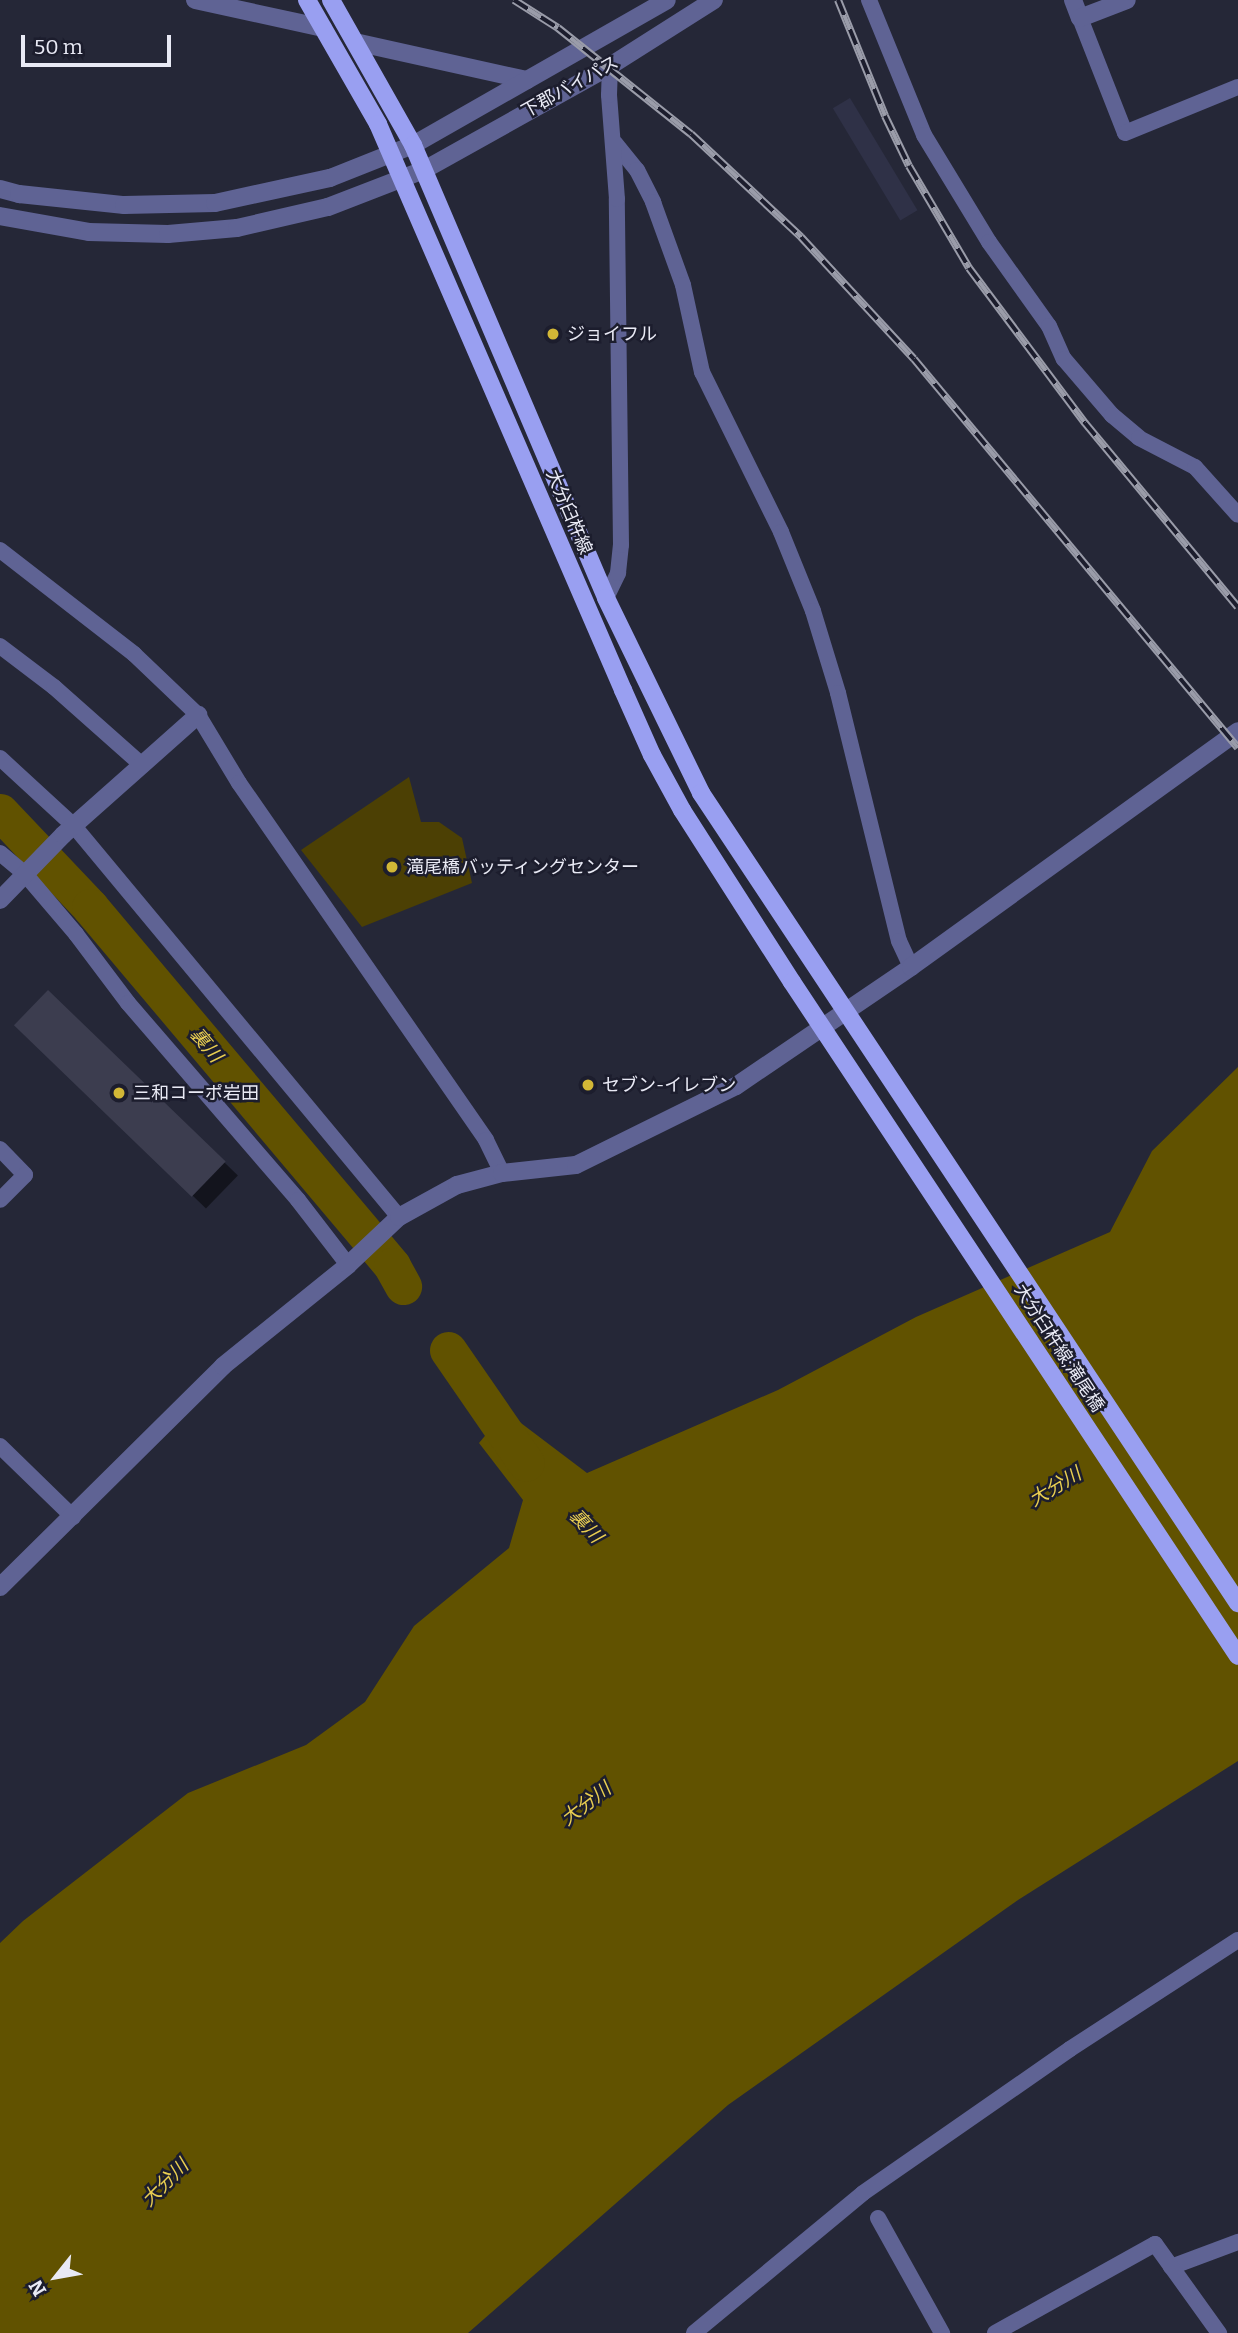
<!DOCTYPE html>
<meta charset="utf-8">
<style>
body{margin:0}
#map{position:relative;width:1238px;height:2333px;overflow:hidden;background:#252737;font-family:Bitter,"Noto Sans JP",serif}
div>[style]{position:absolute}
.built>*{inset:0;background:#2f3147;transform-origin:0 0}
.green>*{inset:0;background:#4c4004}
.water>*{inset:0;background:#615200}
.shadow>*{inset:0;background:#0007;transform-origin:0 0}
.river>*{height:37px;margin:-18.5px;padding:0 18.5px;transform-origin:18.5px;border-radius:18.5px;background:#615200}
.building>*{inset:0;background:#3c3d4f;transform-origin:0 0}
.minor>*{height:16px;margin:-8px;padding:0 8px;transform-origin:8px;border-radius:8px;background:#5f6394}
.tertiary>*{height:18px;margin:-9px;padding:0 9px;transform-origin:9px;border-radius:9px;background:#5f6394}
.primary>*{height:18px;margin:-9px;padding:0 9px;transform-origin:9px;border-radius:9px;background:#999ff1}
.rail>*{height:8px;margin-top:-4px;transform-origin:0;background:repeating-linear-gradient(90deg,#1c1d2d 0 16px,#9a9ca9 0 32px);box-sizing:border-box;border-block:2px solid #9a9ca9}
.dots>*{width:19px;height:19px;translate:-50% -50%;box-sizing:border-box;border:4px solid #1c1d2d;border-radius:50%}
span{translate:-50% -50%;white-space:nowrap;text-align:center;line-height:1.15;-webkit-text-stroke:5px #1c1d2d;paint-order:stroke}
.street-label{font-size:18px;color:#e9eaf5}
.poi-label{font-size:18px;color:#e9eaf5}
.left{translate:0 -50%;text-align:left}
.water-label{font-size:19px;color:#e9ce51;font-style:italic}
.north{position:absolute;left:21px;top:2242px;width:70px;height:70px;-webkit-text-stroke:5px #1c1d2d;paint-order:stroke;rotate:239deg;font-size:19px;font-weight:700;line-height:28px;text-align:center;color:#e9eaf5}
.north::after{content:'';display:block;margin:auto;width:24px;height:32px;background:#e9eaf5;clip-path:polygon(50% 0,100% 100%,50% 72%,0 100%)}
.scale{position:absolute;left:21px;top:35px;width:150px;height:32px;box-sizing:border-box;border:4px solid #e9eaf5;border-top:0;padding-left:9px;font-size:21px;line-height:24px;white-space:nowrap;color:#e9eaf5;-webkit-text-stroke:5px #1c1d2d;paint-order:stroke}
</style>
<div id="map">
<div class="built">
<div style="left:850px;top:98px;width:131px;height:20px;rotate:59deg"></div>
</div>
<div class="green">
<div style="clip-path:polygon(409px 777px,421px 822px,439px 822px,462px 838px,472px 883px,362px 927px,301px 850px)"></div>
</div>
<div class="water">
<div style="clip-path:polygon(1238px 1067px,1238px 1761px,1018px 1900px,728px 2105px,468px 2333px,0 2333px,0 1943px,23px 1921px,188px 1793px,306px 1745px,365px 1702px,414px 1626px,509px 1548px,523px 1500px,479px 1443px,489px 1431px,509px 1414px,587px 1473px,778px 1390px,916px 1317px,1110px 1232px,1152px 1151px)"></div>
</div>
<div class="shadow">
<div style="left:48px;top:992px;width:264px;height:46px;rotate:44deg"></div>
</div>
<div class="river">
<div style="left:0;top:812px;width:131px;rotate:46.5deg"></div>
<div style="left:90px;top:907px;width:469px;rotate:49.9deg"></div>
<div style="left:392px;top:1266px;width:23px;rotate:61deg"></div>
<div style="left:448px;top:1350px;width:137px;rotate:55.4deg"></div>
</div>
<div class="building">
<div style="left:48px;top:990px;width:247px;height:49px;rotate:44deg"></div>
</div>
<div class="minor">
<div style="left:869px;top:0;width:146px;rotate:67.8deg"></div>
<div style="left:924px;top:135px;width:125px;rotate:58.7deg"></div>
<div style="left:989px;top:242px;width:103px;rotate:54.5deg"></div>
<div style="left:1049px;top:326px;width:36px;rotate:66deg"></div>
<div style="left:1064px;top:359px;width:74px;rotate:49.4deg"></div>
<div style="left:1112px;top:415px;width:35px;rotate:40deg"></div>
<div style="left:1139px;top:438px;width:63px;rotate:27.4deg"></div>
<div style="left:1195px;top:467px;width:64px;rotate:48.1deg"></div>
<div style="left:1080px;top:18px;width:123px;rotate:68.6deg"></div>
<div style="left:1125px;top:133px;width:122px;rotate:-22.2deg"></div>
<div style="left:615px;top:143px;width:35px;rotate:51deg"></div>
<div style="left:637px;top:170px;width:36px;rotate:63deg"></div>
<div style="left:653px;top:202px;width:88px;rotate:70.1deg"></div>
<div style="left:683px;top:285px;width:89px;rotate:77.7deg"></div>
<div style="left:702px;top:372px;width:178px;rotate:63.7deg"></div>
<div style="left:781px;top:532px;width:85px;rotate:67.9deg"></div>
<div style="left:813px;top:611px;width:86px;rotate:73deg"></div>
<div style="left:838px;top:693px;width:255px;rotate:76.2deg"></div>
<div style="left:899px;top:941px;width:29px;rotate:65deg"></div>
<div style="left:0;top:550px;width:170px;rotate:37.8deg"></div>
<div style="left:134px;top:654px;width:88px;rotate:43.6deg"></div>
<div style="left:198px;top:715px;width:79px;rotate:58.9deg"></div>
<div style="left:239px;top:783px;width:434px;rotate:55.3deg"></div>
<div style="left:486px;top:1140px;width:37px;rotate:64deg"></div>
<div style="left:606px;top:598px;width:28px;rotate:-64deg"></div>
<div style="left:618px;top:573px;width:28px;rotate:-84deg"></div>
<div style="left:621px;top:545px;width:346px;rotate:-90.7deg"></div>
<div style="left:617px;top:199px;width:104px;rotate:-94.4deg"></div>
<div style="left:609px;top:95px;width:29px;rotate:-88deg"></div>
<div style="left:0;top:646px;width:68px;rotate:37.2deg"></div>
<div style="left:54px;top:687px;width:118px;rotate:41.6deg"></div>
<div style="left:0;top:758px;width:100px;rotate:42.6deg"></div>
<div style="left:74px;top:826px;width:508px;rotate:50.27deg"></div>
<div style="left:0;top:853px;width:33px;rotate:40deg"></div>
<div style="left:25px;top:874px;width:79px;rotate:49.6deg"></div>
<div style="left:76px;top:934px;width:86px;rotate:53deg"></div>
<div style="left:128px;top:1003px;width:260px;rotate:49.2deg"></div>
<div style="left:298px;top:1200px;width:82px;rotate:52.4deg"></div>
<div style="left:0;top:1149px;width:36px;rotate:46deg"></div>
<div style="left:25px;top:1175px;width:35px;rotate:135deg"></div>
<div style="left:0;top:1446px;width:102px;rotate:44.2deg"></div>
<div style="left:878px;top:2218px;width:132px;rotate:60.9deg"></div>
<div style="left:1171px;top:2267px;width:72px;rotate:-20.5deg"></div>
<div style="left:694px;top:2333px;width:219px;rotate:-39.6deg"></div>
<div style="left:863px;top:2193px;width:252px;rotate:-34.8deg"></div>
<div style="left:1070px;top:2049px;width:200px;rotate:-33deg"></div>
<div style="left:995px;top:2333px;width:183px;rotate:-29.1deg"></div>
<div style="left:1155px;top:2244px;width:110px;rotate:54.3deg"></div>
</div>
<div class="tertiary">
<div style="left:195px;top:0;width:131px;rotate:12.3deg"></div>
<div style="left:1073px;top:0;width:19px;rotate:69deg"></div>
<div style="left:1080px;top:18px;width:50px;rotate:-21deg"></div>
<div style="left:355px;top:42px;width:176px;rotate:12.5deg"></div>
<div style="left:0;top:189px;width:20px;rotate:15deg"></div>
<div style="left:19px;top:194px;width:106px;rotate:6deg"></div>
<div style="left:124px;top:205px;width:91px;rotate:-1.3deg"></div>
<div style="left:215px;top:203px;width:118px;rotate:-12.3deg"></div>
<div style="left:330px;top:178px;width:89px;rotate:-21.7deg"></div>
<div style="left:413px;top:145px;width:292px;rotate:-29.7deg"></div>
<div style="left:0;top:216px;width:90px;rotate:10.2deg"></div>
<div style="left:89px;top:232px;width:79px;rotate:1.5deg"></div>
<div style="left:168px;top:234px;width:69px;rotate:-5deg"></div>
<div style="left:237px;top:228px;width:93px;rotate:-13deg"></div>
<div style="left:328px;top:207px;width:103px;rotate:-21.1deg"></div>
<div style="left:424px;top:170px;width:213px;rotate:-29.2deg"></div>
<div style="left:610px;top:66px;width:123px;rotate:-32.4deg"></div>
<div style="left:0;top:900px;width:91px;rotate:-45.9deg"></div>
<div style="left:63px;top:835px;width:181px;rotate:-41.6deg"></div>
<div style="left:0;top:1587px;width:314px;rotate:-44.7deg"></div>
<div style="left:223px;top:1366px;width:161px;rotate:-38.9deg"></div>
<div style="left:348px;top:1265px;width:70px;rotate:-43.3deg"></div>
<div style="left:399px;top:1217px;width:66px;rotate:-28.9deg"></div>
<div style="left:457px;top:1185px;width:47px;rotate:-14.9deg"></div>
<div style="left:502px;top:1173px;width:74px;rotate:-6.2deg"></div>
<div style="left:576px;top:1165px;width:178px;rotate:-26.3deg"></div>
<div style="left:736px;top:1086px;width:212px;rotate:-34.2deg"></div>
<div style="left:911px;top:967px;width:403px;rotate:-35.8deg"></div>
</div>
<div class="primary">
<div style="left:307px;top:0;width:143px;rotate:60.2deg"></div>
<div style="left:378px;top:124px;width:617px;rotate:66.59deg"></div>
<div style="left:623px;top:690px;width:71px;rotate:66deg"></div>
<div style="left:652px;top:755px;width:63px;rotate:61.4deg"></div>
<div style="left:682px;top:810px;width:204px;rotate:57.4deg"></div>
<div style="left:792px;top:982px;width:808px;rotate:56.51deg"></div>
<div style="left:331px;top:0;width:167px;rotate:60.5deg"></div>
<div style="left:413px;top:145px;width:492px;rotate:66.9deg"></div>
<div style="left:606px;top:598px;width:217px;rotate:64deg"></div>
<div style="left:701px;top:793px;width:972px;rotate:56.46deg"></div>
</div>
<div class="rail">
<div style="left:514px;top:0;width:52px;rotate:32.5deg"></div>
<div style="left:558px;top:28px;width:170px;rotate:38.6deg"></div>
<div style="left:691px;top:134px;width:151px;rotate:43.1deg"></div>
<div style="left:801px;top:237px;width:166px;rotate:47.2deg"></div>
<div style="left:914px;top:359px;width:506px;rotate:50.21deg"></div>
<div style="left:838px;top:0;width:125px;rotate:67.9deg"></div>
<div style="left:885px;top:116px;width:55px;rotate:64.4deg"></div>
<div style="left:909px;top:166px;width:118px;rotate:59.5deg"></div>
<div style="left:969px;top:268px;width:194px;rotate:53.2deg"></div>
<div style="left:1085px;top:423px;width:239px;rotate:50.3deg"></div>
</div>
<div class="dots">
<div style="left:553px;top:334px;background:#d2b736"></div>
<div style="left:392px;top:867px;background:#d2b736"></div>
<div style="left:588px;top:1085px;background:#d2b736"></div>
<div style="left:119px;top:1093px;background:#d2b736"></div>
</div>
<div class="street-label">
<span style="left:570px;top:87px;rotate:-29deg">下郡バイパス</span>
<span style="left:569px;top:512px;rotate:67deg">大分臼杵線</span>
<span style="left:1059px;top:1348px;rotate:57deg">大分臼杵線;滝尾橋</span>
</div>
<div class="poi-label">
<span class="left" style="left:567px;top:334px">ジョイフル</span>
<span class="left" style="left:406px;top:867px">滝尾橋バッティングセンター</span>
<span class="left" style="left:602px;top:1085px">セブン-イレブン</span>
<span class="left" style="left:133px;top:1093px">三和コーポ岩田</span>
</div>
<div class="water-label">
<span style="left:206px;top:1045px;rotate:50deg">裏川</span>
<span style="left:1055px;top:1487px;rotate:-31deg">大分川</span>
<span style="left:586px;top:1526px;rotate:47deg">裏川</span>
<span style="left:586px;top:1804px;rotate:-38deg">大分川</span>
<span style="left:165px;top:2183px;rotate:-45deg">大分川</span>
</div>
<div class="north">N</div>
<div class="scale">50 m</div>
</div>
